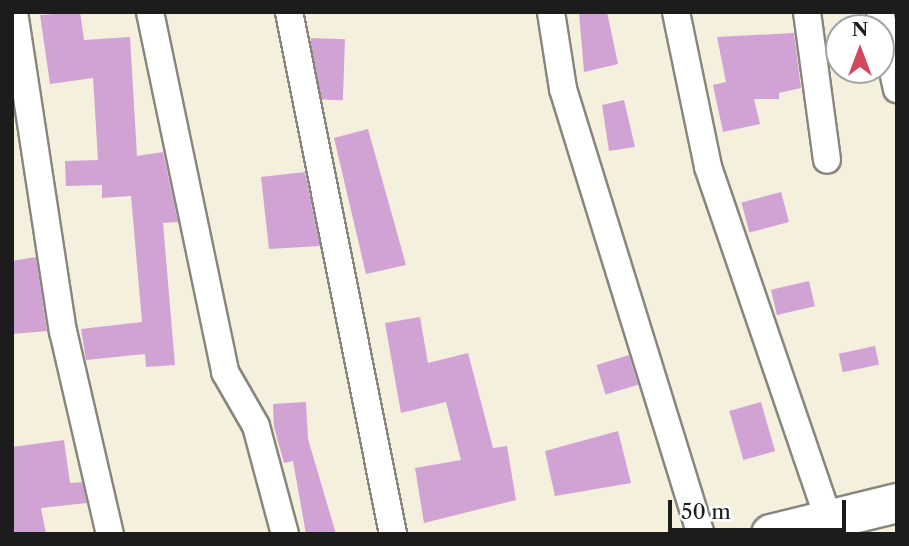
<!DOCTYPE html>
<style>
body{margin:0}
#map{position:relative;width:909px;height:546px;overflow:hidden;background:#f5efde;font-family:"Libre Caslon Text",serif}
div>[style]{position:absolute}
.building>*{inset:0;background:#d1a3d5;transform-origin:0 0}
.roads{filter:drop-shadow(2px 0 #88867d) drop-shadow(-2px 0 #88867d) drop-shadow(0 2px #88867d) drop-shadow(0 -2px #88867d)}
.minor>*{height:26px;margin:-13px;padding:0 13px;transform-origin:13px;border-radius:13px;background:#fff}
.highway>*{height:38px;margin:-19px;padding:0 19px;transform-origin:19px;border-radius:19px;background:#fff}
span{translate:-50% -50%;white-space:nowrap;text-align:center;line-height:1.15;-webkit-text-stroke:5px #fff;paint-order:stroke}
.frame{position:absolute;inset:0;border:14px solid #1c1c1c;pointer-events:none}
.north{position:absolute;left:825px;top:14px;width:70px;height:70px;box-sizing:border-box;background:#fff;border:2px solid #a4a4a4;border-radius:50%;rotate:0deg;font-size:19px;font-weight:700;line-height:28px;text-align:center;color:#1c1c1c}
.north::after{content:'';display:block;margin:auto;width:24px;height:32px;background:#d1495b;clip-path:polygon(50% 0,100% 100%,50% 72%,0 100%)}
.scale{position:absolute;left:668px;top:500px;width:178px;height:32px;box-sizing:border-box;border:4px solid #1c1c1c;border-top:0;padding-left:9px;font-size:21px;line-height:24px;white-space:nowrap;color:#1c1c1c;-webkit-text-stroke:5px #fff;paint-order:stroke}
</style>
<div id="map">
<div class="building">
<div style="clip-path:polygon(80px 12px,84px 40px,130px 37px,137px 156px,163px 152px,178px 222px,163px 223px,175px 365px,146px 367px,145px 354px,86px 360px,81px 329px,142px 322px,131px 196px,102px 198px,102px 185px,66px 186px,65px 161px,98px 160px,93px 78px,50px 84px,40px 15px)"></div>
<div style="clip-path:polygon(579px 12px,607px 12px,618px 64px,584px 72px)"></div>
<div style="clip-path:polygon(794px 33px,801px 88px,779px 93px,779px 99px,754px 99px,760px 124px,723px 132px,713px 85px,726px 82px,717px 37px)"></div>
<div style="left:311px;top:38px;width:34px;height:61px;rotate:2deg"></div>
<div style="clip-path:polygon(624px 100px,635px 147px,609px 151px,602px 105px)"></div>
<div style="clip-path:polygon(368px 129px,406px 265px,366px 274px,334px 138px)"></div>
<div style="clip-path:polygon(305px 172px,320px 246px,269px 249px,261px 177px)"></div>
<div style="left:781px;top:192px;width:31px;height:41px;rotate:75deg"></div>
<div style="clip-path:polygon(36px 257px,47px 331px,12px 334px,12px 261px)"></div>
<div style="left:809px;top:281px;width:26px;height:39px;rotate:77deg"></div>
<div style="clip-path:polygon(420px 317px,428px 363px,468px 353px,493px 448px,507px 446px,516px 500px,424px 523px,415px 468px,461px 460px,446px 402px,401px 413px,385px 323px)"></div>
<div style="left:875px;top:346px;width:19px;height:37px;rotate:78deg"></div>
<div style="left:629px;top:355px;width:31px;height:34px;rotate:73deg"></div>
<div style="clip-path:polygon(306px 402px,308px 439px,336px 534px,306px 534px,293px 461px,284px 463px,274px 427px,273px 404px)"></div>
<div style="left:761px;top:402px;width:51px;height:33px;rotate:74deg"></div>
<div style="clip-path:polygon(618px 431px,631px 483px,555px 496px,545px 451px)"></div>
<div style="clip-path:polygon(64px 440px,70px 483px,82px 482px,87px 503px,41px 508px,46px 534px,14px 534px,12px 447px)"></div>
</div>
<div class="roads">
<div class="minor">
<div style="left:14px;top:12px;width:323px;rotate:81.3deg"></div>
<div style="left:63px;top:331px;width:208px;rotate:77deg"></div>
<div style="left:150px;top:12px;width:368px;rotate:78.2deg"></div>
<div style="left:225px;top:372px;width:62px;rotate:60.1deg"></div>
<div style="left:256px;top:426px;width:112px;rotate:75deg"></div>
<div style="left:289px;top:12px;width:532px;rotate:78.73deg"></div>
<div style="left:551px;top:12px;width:78px;rotate:81.1deg"></div>
<div style="left:563px;top:89px;width:466px;rotate:72.8deg"></div>
<div style="left:676px;top:12px;width:158px;rotate:78.3deg"></div>
<div style="left:708px;top:167px;width:388px;rotate:71.1deg"></div>
<div style="left:807px;top:12px;width:149px;rotate:82.3deg"></div>
<div style="left:880px;top:12px;width:79px;rotate:77.6deg"></div>
</div>
<div class="highway">
<div style="left:771px;top:534px;width:130px;rotate:-13.8deg"></div>
</div>
</div>
<div class="frame"></div>
<div class="north">N</div>
<div class="scale">50 m</div>
</div>
